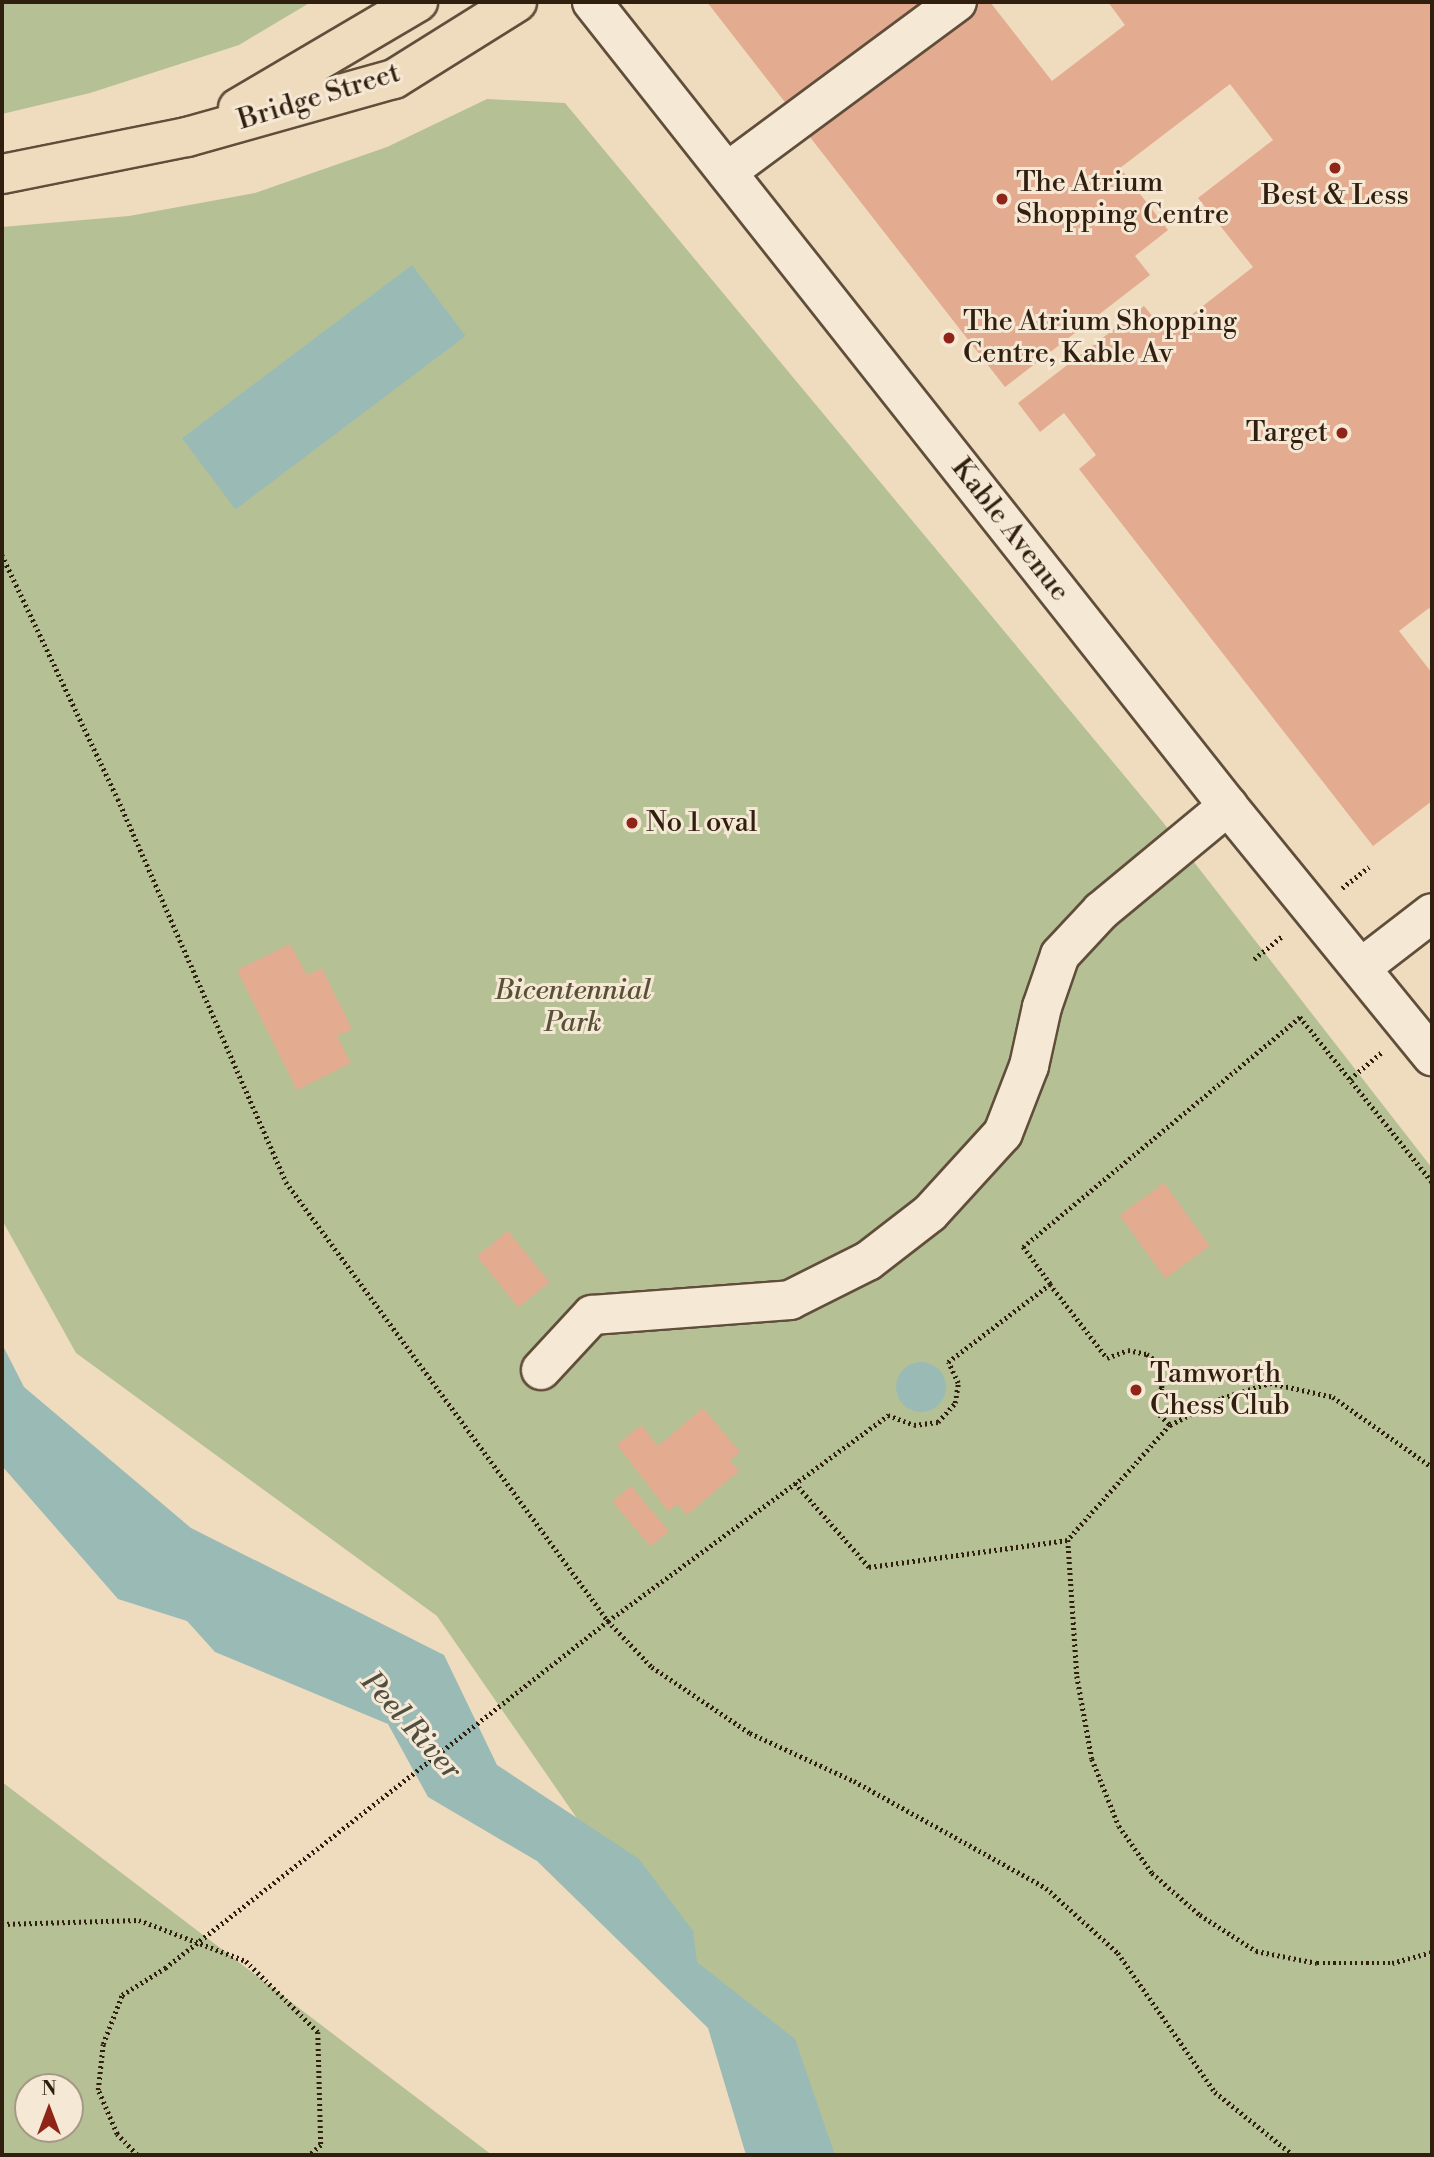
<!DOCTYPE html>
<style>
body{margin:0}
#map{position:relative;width:1434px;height:2157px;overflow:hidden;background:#efdbbe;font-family:"Libre Bodoni",serif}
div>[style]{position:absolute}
.green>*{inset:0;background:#b5c195}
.water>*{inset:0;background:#9abab6;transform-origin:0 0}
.round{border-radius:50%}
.building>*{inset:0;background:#e3ab90;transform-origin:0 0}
.path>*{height:4.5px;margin-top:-2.25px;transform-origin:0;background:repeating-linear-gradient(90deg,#301f0f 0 2px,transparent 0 5.5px)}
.roads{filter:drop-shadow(2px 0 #604e3b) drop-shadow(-2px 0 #604e3b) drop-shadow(0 2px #604e3b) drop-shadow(0 -2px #604e3b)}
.minor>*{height:38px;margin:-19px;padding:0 19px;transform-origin:19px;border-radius:19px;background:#f5e8d5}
.major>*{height:38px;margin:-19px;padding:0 19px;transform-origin:19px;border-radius:19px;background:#efdbbe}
.path-bridge>*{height:4.5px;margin-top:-2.25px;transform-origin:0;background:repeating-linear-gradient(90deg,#301f0f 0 2px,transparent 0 5.5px)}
.dots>*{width:19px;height:19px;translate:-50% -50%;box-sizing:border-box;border:4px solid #f5e8d5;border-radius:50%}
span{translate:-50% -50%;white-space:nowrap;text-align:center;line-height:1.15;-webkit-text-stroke:6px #f5e8d5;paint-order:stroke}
.street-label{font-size:28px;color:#301f0f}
.poi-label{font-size:28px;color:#301f0f}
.left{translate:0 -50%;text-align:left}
.right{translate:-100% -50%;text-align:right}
.park-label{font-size:28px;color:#585037;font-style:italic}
.water-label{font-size:30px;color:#504e41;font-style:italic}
.frame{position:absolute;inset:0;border:4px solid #301f0f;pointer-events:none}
.north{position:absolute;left:14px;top:2073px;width:70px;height:70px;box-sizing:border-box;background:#f5e8d5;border:2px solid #a69886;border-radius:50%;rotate:0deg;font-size:19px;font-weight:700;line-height:28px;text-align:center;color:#301f0f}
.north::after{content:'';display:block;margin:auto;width:24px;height:32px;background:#8f2418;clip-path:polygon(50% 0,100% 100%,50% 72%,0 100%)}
</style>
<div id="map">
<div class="green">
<div style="clip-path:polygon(2px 2px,311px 2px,239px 45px,90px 93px,2px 114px)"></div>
<div style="clip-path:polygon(487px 99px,565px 103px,1162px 821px,1432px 1168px,1432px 2155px,810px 2155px,437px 1616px,76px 1353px,2px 1220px,2px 227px,129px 216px,255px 193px,387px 147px)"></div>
<div style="clip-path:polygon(evenodd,2px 1782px,492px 2155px,2px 2155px,2px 1782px,28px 2087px,70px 2087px,70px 2129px,28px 2129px,28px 2087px)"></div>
</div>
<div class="water">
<div style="left:412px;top:265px;width:89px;height:288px;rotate:53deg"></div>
<div style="clip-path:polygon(2px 1344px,24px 1387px,191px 1528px,444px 1655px,497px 1765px,639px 1859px,693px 1931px,697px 1962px,795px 2039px,835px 2155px,746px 2155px,708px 2028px,537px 1861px,428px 1797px,388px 1724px,215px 1652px,187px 1621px,118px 1599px,2px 1466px)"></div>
<div class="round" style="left:896px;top:1362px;width:50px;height:50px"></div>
</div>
<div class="building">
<div style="clip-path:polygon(707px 2px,931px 2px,795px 115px)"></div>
<div style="clip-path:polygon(975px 2px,990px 2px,1052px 81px,1125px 25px,1108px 2px,1429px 2px,1432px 5px,1432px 612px,1429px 608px,1399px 631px,1432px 673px,1432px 801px,1373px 846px,1079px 469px,1096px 455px,1064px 413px,1040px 432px,1018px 403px,1144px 306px,1167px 334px,1253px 267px,1198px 198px,1273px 140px,1230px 84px,1120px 168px,1168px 230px,1135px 256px,1150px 275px,1005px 387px,806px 132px)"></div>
<div style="clip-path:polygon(290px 944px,307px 975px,322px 968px,352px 1029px,337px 1036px,351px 1063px,297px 1090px,237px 970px)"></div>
<div style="left:1164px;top:1183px;width:78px;height:55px;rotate:54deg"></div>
<div style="left:508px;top:1231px;width:66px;height:40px;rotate:51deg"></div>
<div style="clip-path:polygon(703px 1408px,740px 1452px,730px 1460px,739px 1471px,687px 1515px,678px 1504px,668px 1511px,617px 1445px,641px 1425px,658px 1446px)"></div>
<div style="left:631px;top:1486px;width:59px;height:24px;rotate:50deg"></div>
</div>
<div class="path">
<div style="left:2px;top:555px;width:270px;rotate:64.6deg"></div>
<div style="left:118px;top:799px;width:418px;rotate:66.3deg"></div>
<div style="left:286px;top:1182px;width:544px;rotate:53.74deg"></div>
<div style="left:608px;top:1621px;width:64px;rotate:46.3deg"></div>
<div style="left:652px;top:1667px;width:118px;rotate:34deg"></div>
<div style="left:750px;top:1733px;width:115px;rotate:24.8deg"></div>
<div style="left:854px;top:1781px;width:220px;rotate:29.1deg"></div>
<div style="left:1046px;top:1888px;width:97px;rotate:42.1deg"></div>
<div style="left:1118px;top:1953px;width:169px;rotate:55.1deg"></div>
<div style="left:1215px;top:2092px;width:100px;rotate:38.9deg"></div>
<div style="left:1342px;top:888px;width:34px;rotate:-38deg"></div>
<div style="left:1254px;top:959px;width:38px;rotate:-39deg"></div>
<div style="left:1350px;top:1079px;width:42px;rotate:-40.2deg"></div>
<div style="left:1050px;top:1284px;width:93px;rotate:52.4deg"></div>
<div style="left:1107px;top:1358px;width:22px;rotate:-21deg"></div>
<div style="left:1128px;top:1350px;width:19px;rotate:12deg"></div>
<div style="left:1147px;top:1354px;width:16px;rotate:38deg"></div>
<div style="left:1160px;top:1364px;width:24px;rotate:85deg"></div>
<div style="left:1162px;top:1388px;width:21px;rotate:118deg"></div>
<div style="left:1152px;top:1407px;width:25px;rotate:45deg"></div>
<div style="left:1170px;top:1425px;width:154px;rotate:131.6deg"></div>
<div style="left:1170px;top:1425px;width:59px;rotate:-27.4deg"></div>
<div style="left:1222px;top:1398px;width:50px;rotate:-17.4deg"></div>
<div style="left:1270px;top:1383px;width:65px;rotate:12.5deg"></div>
<div style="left:1333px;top:1397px;width:121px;rotate:35.3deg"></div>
<div style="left:795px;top:1483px;width:112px;rotate:48.6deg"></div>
<div style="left:869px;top:1567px;width:201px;rotate:-7.7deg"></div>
<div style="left:1068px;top:1540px;width:136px;rotate:86.2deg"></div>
<div style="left:1077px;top:1676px;width:84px;rotate:79.8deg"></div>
<div style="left:1092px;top:1759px;width:72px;rotate:68.1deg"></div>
<div style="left:1119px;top:1826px;width:57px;rotate:54.9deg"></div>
<div style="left:1152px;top:1873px;width:64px;rotate:41.2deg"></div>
<div style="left:1200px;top:1915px;width:67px;rotate:32.7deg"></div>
<div style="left:1256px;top:1951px;width:62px;rotate:11.1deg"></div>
<div style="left:1317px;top:1963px;width:75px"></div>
<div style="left:1392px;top:1963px;width:41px;rotate:-15.4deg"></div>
<div style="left:608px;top:1621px;width:348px;rotate:-36.3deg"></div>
<div style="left:888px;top:1415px;width:28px;rotate:21deg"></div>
<div style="left:914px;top:1425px;width:24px;rotate:-7deg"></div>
<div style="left:938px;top:1422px;width:25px;rotate:-48deg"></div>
<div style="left:955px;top:1403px;width:20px;rotate:-81deg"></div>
<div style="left:958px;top:1383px;width:23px;rotate:-115deg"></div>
<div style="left:948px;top:1362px;width:128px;rotate:-37.4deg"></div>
<div style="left:1050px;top:1284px;width:46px;rotate:-126.1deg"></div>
<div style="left:1023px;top:1247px;width:360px;rotate:-39.7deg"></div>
<div style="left:1300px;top:1017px;width:211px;rotate:51.3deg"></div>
<div style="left:2px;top:1924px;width:137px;rotate:-1.7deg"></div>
<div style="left:139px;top:1920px;width:115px;rotate:21deg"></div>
<div style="left:246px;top:1961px;width:101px;rotate:44.6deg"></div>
<div style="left:318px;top:2032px;width:113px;rotate:88.5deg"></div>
<div style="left:321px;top:2145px;width:15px;rotate:138deg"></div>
<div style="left:137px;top:2155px;width:29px;rotate:-134deg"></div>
<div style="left:117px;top:2134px;width:48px;rotate:-113.4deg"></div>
<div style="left:98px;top:2090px;width:46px;rotate:-83.8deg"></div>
<div style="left:103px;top:2044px;width:53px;rotate:-68.8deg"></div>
<div style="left:122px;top:1995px;width:51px;rotate:-32.1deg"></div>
</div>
<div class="roads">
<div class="minor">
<div style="left:592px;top:2px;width:1025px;rotate:51.65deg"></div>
<div style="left:1228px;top:806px;width:323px;rotate:50.8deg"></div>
<div style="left:727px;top:172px;width:286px;rotate:-36.5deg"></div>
<div style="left:1362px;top:967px;width:88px;rotate:-37.6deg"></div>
<div style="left:541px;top:1370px;width:75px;rotate:-47.2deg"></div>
<div style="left:592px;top:1315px;width:199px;rotate:-4.3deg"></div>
<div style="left:790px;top:1300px;width:87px;rotate:-26.6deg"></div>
<div style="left:868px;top:1261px;width:78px;rotate:-37.7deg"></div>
<div style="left:930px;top:1213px;width:108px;rotate:-47.6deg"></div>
<div style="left:1003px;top:1133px;width:72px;rotate:-68.8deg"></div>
<div style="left:1029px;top:1066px;width:60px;rotate:-77.6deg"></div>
<div style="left:1042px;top:1007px;width:55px;rotate:-70.9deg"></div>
<div style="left:1060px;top:955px;width:60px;rotate:-47deg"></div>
<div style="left:1101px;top:911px;width:165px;rotate:-39.6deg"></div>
</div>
<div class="major">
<div style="left:238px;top:108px;width:209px;rotate:-30.5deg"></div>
<div style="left:2px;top:174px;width:189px;rotate:-11.3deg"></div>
<div style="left:187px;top:137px;width:215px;rotate:-15.7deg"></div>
<div style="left:394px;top:79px;width:145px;rotate:-32deg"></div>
</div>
</div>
<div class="path-bridge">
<div style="left:165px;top:1968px;width:563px;rotate:-38.07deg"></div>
</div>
<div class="dots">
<div style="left:1335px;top:168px;background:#8f2418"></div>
<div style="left:1002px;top:199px;background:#8f2418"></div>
<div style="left:949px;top:338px;background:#8f2418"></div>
<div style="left:1342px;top:433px;background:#8f2418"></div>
<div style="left:632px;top:823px;background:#8f2418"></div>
<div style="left:1136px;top:1390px;background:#8f2418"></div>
</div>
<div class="street-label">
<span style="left:319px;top:97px;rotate:-17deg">Bridge Street</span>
<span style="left:1010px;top:530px;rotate:52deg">Kable Avenue</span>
</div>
<div class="poi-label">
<span class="left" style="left:1016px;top:199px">The Atrium<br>Shopping Centre</span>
<span style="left:1335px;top:196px">Best &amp; Less</span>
<span class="left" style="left:963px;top:338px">The Atrium Shopping<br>Centre, Kable Av</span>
<span class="right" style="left:1328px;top:433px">Target</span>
<span class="left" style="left:646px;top:823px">No 1 oval</span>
<span class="left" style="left:1150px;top:1390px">Tamworth<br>Chess Club</span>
</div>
<div class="park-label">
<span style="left:573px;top:1007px">Bicentennial<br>Park</span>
</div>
<div class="water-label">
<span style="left:411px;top:1726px;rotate:48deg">Peel River</span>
</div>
<div class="frame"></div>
<div class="north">N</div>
</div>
